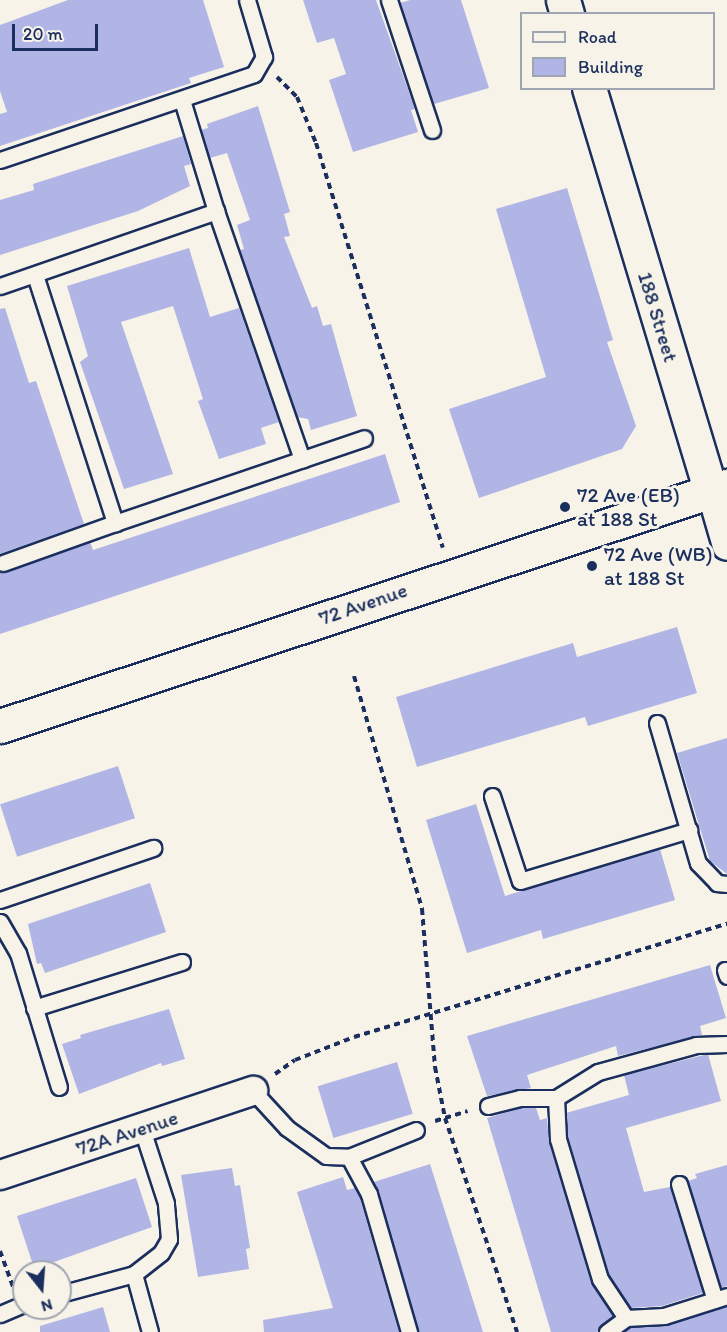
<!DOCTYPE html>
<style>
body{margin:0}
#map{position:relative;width:727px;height:1332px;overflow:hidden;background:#f7f3e8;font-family:Itim,sans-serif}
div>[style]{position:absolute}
.building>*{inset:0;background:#b1b5e6;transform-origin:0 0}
.path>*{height:4px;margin-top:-2px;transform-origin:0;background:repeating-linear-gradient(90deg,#1b2f5e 0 6px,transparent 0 10.5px)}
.roads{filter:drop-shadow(2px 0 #1b2f5e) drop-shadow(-2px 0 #1b2f5e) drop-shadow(0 2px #1b2f5e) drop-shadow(0 -2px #1b2f5e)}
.lane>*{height:15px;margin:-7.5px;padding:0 7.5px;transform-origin:7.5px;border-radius:7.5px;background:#f7f3e8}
.street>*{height:28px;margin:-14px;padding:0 14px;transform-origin:14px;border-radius:14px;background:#f7f3e8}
.secondary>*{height:33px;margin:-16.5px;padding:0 16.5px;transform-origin:16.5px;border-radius:16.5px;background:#f7f3e8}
.dots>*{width:16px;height:16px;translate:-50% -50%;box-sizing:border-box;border:3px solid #f7f3e8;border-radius:50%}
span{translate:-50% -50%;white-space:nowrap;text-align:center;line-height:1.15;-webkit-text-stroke:6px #f7f3e8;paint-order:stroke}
.street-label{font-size:21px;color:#1b2f5e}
.poi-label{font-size:21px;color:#1b2f5e}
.left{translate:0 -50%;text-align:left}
.legend{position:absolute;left:520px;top:12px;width:195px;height:78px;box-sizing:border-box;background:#f7f3e8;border:2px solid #9fa5b1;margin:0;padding:8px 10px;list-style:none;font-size:18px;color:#1b2f5e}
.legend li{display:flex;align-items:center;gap:12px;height:30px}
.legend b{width:30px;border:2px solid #9fa5b1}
.north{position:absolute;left:12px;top:1260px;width:60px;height:60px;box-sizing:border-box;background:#f7f3e8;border:2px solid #9fa5b1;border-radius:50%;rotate:163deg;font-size:16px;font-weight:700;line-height:24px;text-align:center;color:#1b2f5e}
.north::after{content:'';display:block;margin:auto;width:21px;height:27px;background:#1b2f5e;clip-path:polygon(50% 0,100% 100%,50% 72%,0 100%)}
.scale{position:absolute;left:12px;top:24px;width:86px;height:27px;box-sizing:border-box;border:3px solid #1b2f5e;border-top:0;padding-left:8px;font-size:18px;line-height:21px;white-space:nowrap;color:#1b2f5e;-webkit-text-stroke:4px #f7f3e8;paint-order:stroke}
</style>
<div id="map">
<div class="building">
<div style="clip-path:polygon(68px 0,203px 0,224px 67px,189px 78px,191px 83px,0 146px,0 114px,7px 112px,0 91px,0 25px)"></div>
<div style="clip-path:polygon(303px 0,376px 0,415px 109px,411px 110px,418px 132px,353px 152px,329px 80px,346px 74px,334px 38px,317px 43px)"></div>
<div style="clip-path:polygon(410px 0,461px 0,489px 88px,434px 104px,400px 3px)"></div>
<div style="clip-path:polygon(258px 106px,290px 212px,284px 214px,290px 236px,284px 237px,312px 308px,317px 306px,323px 326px,331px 324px,357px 416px,311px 430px,308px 419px,297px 417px,240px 250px,244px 249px,237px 225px,250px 220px,227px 153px,210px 158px,201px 130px,208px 128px,207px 124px)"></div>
<div style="clip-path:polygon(183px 136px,191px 164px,184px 166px,190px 186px,138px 211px,0 255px,0 200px,34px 190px,33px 184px)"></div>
<div style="clip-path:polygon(567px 188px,613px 340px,607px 342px,636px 426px,622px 449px,479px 498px,449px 409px,546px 377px,496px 209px)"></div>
<div style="clip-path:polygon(189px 248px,210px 317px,239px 308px,279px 422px,261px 428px,266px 444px,219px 459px,198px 401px,203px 399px,173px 306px,121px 322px,173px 474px,124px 489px,80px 362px,88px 356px,67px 286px)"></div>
<div style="clip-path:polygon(5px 308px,29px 383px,36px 381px,84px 524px,0 554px,0 309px)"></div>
<div style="clip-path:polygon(385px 454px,400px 502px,0 634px,0 572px,90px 542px,93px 550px)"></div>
<div style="clip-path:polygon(677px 627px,697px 693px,588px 726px,585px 717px,417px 767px,396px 697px,573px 643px,577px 657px)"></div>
<div style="clip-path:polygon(727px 738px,727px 874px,710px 861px,677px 753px)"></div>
<div style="left:118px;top:766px;width:55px;height:124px;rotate:72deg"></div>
<div style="clip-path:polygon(476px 804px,505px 896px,660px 849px,675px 900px,543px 939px,541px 930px,467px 953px,426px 820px)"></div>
<div style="clip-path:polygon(150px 883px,166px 932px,45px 973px,41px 963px,37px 964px,28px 924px)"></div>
<div style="clip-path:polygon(710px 965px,726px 1018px,700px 1026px,702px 1035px,618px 1056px,616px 1046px,527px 1075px,531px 1088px,487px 1096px,467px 1036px)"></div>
<div style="clip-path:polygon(169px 1009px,185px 1059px,162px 1066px,161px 1063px,79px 1094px,62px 1044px,81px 1038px,80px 1035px)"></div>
<div style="clip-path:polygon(708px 1054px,721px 1101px,626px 1128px,644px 1192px,670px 1187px,703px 1293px,662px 1306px,631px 1308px,609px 1275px,568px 1137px,566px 1113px,629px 1095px,624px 1075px)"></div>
<div style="left:397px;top:1062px;width:54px;height:83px;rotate:73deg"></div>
<div style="clip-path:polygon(521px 1108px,536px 1108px,540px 1120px,547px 1118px,549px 1142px,591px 1282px,613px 1316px,597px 1332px,551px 1332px,487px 1118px)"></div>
<div style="clip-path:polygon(430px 1164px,483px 1332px,418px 1332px,374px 1182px)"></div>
<div style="clip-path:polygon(727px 1165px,727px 1286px,721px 1288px,688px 1181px,697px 1178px,695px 1174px)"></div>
<div style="clip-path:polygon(232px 1168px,235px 1186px,240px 1185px,250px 1248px,246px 1249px,249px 1269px,198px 1277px,181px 1175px)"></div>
<div style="clip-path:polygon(343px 1177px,347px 1190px,355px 1188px,360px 1198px,399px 1332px,264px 1332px,263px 1320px,333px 1308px,297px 1192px)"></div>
<div style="clip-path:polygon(136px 1178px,152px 1227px,54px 1262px,33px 1265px,17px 1216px)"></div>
<div style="clip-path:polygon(727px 1306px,727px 1332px,623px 1332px,629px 1328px,667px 1325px)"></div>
<div style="clip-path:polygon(103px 1307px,110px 1332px,40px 1332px,40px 1326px)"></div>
</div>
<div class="path">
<div style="left:277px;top:77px;width:28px;rotate:45deg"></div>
<div style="left:297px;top:97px;width:50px;rotate:67.6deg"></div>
<div style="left:316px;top:143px;width:424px;rotate:72.6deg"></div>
<div style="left:354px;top:676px;width:243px;rotate:73.7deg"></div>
<div style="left:422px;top:909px;width:159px;rotate:85.3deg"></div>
<div style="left:435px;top:1067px;width:52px;rotate:78.9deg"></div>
<div style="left:445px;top:1118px;width:226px;rotate:71.4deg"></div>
<div style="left:275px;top:1074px;width:24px;rotate:-35deg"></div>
<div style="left:295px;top:1060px;width:63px;rotate:-21.3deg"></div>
<div style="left:354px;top:1037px;width:390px;rotate:-16.9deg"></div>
<div style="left:435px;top:1121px;width:34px;rotate:-17deg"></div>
<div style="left:0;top:1251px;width:38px;rotate:70deg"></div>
</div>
<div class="roads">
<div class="lane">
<div style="left:389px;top:0;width:137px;rotate:71.7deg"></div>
<div style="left:182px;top:100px;width:116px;rotate:73deg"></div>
<div style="left:216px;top:211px;width:263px;rotate:70.9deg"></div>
<div style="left:0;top:160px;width:268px;rotate:-18.7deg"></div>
<div style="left:254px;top:74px;width:20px;rotate:-60deg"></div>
<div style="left:264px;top:57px;width:59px;rotate:-106.6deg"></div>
<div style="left:35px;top:275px;width:261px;rotate:72.1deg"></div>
<div style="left:115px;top:523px;width:263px;rotate:-18.8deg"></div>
<div style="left:0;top:286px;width:229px;rotate:-19.1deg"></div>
<div style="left:3px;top:563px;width:119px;rotate:-19.7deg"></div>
<div style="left:657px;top:723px;width:146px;rotate:73.7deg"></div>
<div style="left:698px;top:863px;width:28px;rotate:46deg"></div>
<div style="left:717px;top:883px;width:10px;rotate:6deg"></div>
<div style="left:492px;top:796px;width:89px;rotate:71.8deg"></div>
<div style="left:520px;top:881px;width:177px;rotate:-16.8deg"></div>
<div style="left:0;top:900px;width:162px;rotate:-18.8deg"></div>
<div style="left:0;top:922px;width:36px;rotate:60deg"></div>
<div style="left:18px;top:953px;width:140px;rotate:73deg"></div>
<div style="left:725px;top:970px;width:6px;rotate:72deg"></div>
<div style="left:34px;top:1008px;width:155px;rotate:-17.3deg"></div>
<div style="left:253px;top:1091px;width:50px;rotate:47.4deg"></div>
<div style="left:287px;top:1128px;width:48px;rotate:35.7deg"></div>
<div style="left:326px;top:1156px;width:23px;rotate:2deg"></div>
<div style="left:349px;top:1157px;width:72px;rotate:-21.9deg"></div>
<div style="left:556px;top:1098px;width:41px;rotate:87.2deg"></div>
<div style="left:558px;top:1139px;width:146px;rotate:73.3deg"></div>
<div style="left:600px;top:1279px;width:47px;rotate:56.3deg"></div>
<div style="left:488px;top:1106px;width:33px;rotate:-14deg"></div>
<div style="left:520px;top:1098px;width:36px"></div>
<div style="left:556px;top:1098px;width:49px;rotate:-31.8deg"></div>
<div style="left:598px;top:1072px;width:102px;rotate:-15.4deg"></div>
<div style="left:696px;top:1045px;width:31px;rotate:-2deg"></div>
<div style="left:349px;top:1157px;width:42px;rotate:61.6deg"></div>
<div style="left:369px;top:1194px;width:144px;rotate:73.8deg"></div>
<div style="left:679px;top:1184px;width:121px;rotate:72.8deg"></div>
<div style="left:134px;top:1274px;width:60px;rotate:74.6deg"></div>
<div style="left:60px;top:1294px;width:77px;rotate:-15.1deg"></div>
<div style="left:134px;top:1274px;width:34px;rotate:-38deg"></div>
<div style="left:161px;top:1253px;width:16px;rotate:-60deg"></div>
<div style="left:169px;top:1239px;width:36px;rotate:-95deg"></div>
<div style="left:166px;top:1203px;width:78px;rotate:-108deg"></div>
<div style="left:0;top:1314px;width:26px;rotate:-23deg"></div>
<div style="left:607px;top:1332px;width:24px;rotate:-36deg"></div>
<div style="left:626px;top:1318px;width:38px;rotate:-3deg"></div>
<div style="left:664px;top:1316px;width:66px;rotate:-17.6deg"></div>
</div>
<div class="street">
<div style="left:711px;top:491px;width:57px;rotate:73.8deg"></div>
<div style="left:0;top:1175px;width:267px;rotate:-18.4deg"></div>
</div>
<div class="secondary">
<div style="left:563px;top:0;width:15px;rotate:74deg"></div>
<div style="left:589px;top:88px;width:421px;rotate:73.2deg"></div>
<div style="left:0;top:726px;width:766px;rotate:-18.27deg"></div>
</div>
</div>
<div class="dots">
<div style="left:565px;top:507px;background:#1b2f5e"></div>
<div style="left:592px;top:566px;background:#1b2f5e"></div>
</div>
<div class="street-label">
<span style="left:658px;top:317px;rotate:73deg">188 Street</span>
<span style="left:363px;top:604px;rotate:-19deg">72 Avenue</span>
<span style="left:127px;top:1133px;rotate:-18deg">72A Avenue</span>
</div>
<div class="poi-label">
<span class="left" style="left:577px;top:507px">72 Ave (EB)<br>at 188 St</span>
<span class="left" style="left:604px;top:566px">72 Ave (WB)<br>at 188 St</span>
</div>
<ul class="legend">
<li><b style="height:8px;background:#f7f3e8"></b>Road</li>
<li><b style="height:16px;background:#b1b5e6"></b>Building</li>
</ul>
<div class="north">N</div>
<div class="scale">20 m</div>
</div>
